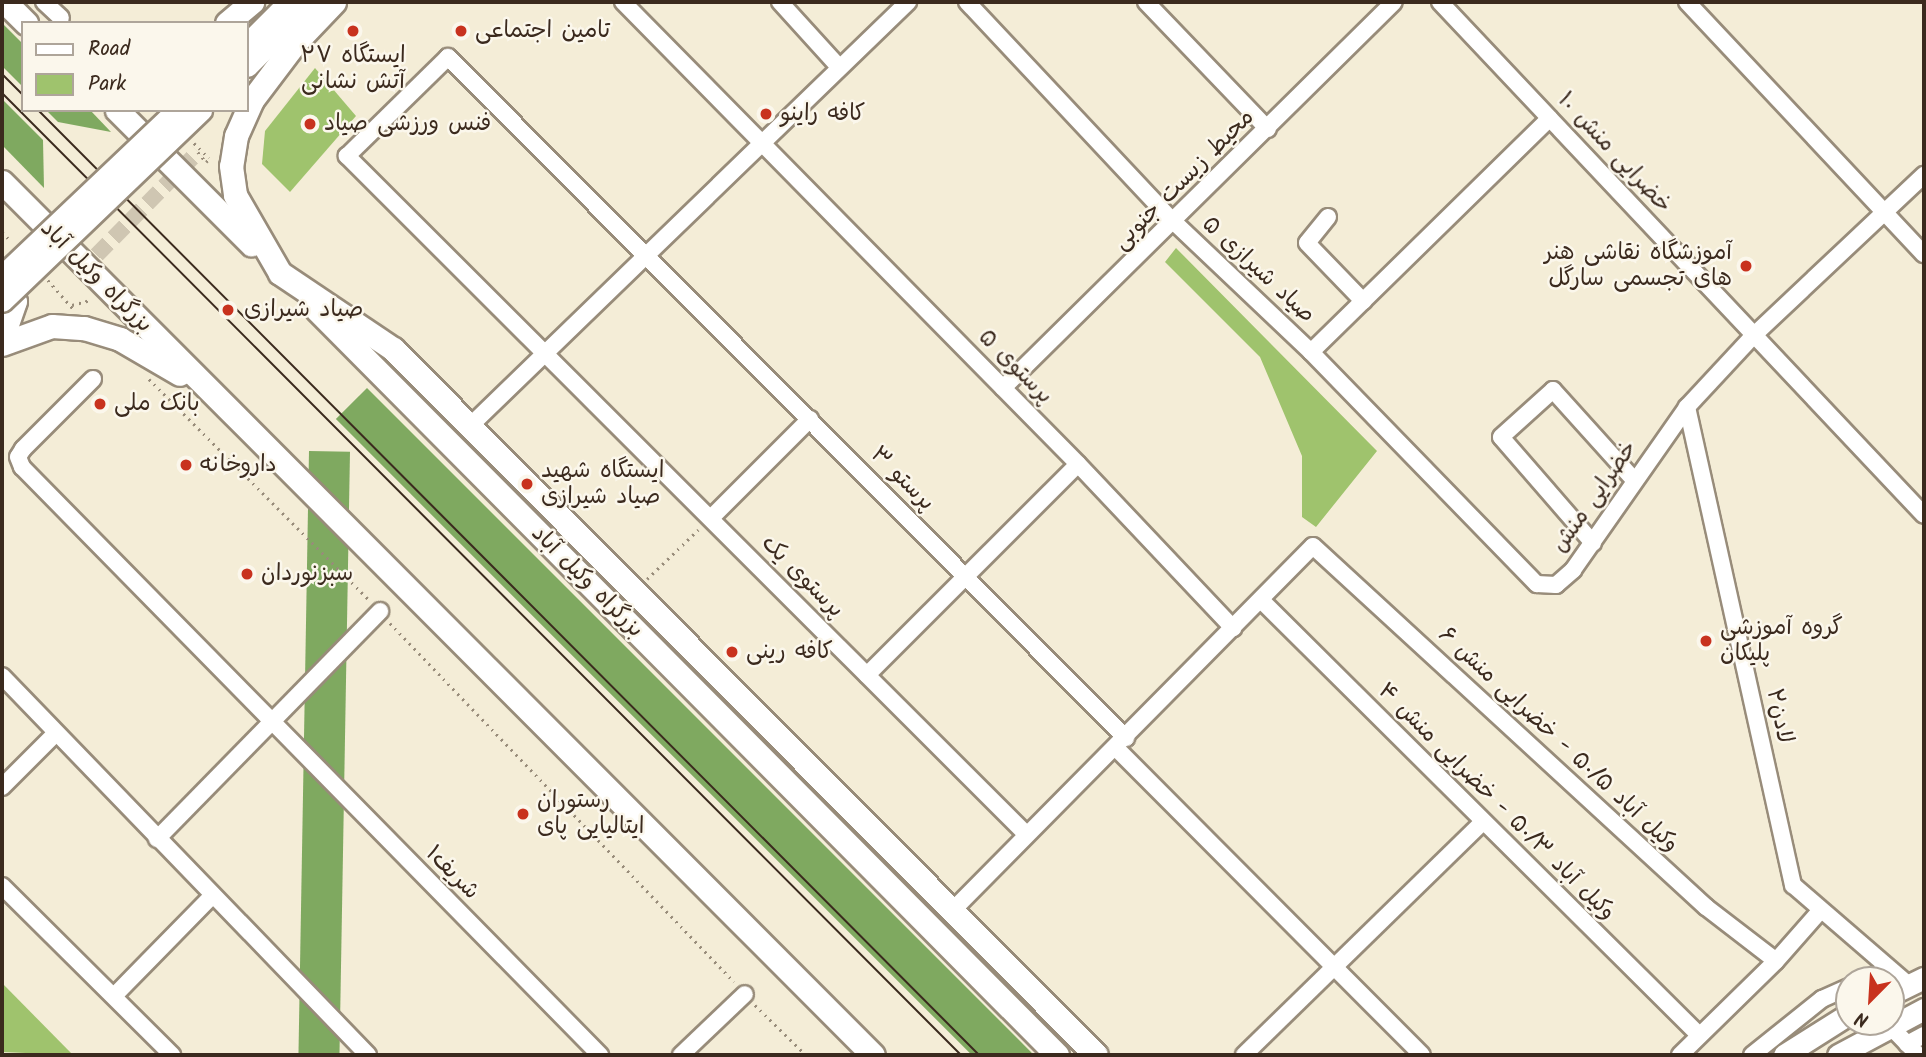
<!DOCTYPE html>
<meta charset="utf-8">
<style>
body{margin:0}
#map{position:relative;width:1926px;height:1057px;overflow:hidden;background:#f4edd7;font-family:Kalam,"Playpen Sans Arabic",sans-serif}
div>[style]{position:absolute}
.green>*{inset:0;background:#9fc36d}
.forest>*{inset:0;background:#7fa960;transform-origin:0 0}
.minor-tunnel>*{height:16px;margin-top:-8px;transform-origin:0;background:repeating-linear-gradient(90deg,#cfc6b2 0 16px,transparent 0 24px)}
.path>*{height:2.5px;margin-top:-1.25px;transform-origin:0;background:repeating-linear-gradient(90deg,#988c7a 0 2px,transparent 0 7px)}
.roads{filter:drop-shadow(2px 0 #988c7a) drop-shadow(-2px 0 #988c7a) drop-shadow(0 2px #988c7a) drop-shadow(0 -2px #988c7a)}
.minor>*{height:16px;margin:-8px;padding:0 8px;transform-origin:8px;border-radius:8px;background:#fff}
.major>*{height:21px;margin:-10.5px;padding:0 10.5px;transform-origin:10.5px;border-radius:10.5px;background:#fff}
.highway>*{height:23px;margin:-11.5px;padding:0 11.5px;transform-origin:11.5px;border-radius:11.5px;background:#fff}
.tram>*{height:2px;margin:-1px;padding:0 1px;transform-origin:1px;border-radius:1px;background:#3b2a1e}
.bridges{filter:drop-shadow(2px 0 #988c7a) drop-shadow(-2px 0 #988c7a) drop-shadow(0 2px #988c7a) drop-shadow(0 -2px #988c7a)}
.major-bridge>*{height:21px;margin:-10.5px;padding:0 10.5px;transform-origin:10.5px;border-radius:10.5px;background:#fff}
.dots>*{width:19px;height:19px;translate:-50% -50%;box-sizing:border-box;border:4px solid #fbf7ec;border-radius:50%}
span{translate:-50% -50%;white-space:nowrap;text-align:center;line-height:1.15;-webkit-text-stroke:5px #fbf7ec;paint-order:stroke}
.poi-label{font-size:23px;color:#3b2a1e}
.left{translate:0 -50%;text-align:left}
.right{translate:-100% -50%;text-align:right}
.street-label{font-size:23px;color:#3b2a1e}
.frame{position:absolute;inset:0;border:4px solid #3b2a1e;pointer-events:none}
.legend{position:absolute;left:21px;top:21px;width:228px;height:91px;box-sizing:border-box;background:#fbf7ec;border:2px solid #aea59a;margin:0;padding:9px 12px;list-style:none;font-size:21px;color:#3b2a1e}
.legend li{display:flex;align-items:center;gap:14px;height:35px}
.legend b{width:35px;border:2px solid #aea59a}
.north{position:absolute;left:1835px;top:966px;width:70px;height:70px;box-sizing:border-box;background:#fbf7ec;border:2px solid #aea59a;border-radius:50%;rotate:204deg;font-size:19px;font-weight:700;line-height:28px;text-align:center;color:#3b2a1e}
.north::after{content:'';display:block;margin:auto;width:24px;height:32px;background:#c8321e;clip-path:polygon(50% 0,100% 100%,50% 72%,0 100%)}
</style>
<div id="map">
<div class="green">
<div style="clip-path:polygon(315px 68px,356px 116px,290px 192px,262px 164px,265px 131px)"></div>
<div style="clip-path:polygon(1176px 248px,1377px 451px,1316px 527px,1302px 517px,1302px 456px,1260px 357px,1165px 262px)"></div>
<div style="clip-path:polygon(2px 983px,73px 1055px,2px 1052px)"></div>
</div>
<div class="forest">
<div style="clip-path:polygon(2px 23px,23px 44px,23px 87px,2px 66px)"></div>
<div style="clip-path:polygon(2px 99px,43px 140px,44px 188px,2px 145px)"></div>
<div style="clip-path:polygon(46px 110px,90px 110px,111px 132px,58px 122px)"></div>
<div style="left:367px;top:388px;width:940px;height:44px;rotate:45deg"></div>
<div style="left:309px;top:451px;width:41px;height:853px;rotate:1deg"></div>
</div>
<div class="minor-tunnel">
<div style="left:80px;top:272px;width:168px;rotate:-45.5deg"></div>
</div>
<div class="path">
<div style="left:194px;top:143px;width:21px;rotate:45deg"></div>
<div style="left:198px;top:152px;width:13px;rotate:51deg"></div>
<div style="left:206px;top:162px;width:6px;rotate:-45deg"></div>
<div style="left:2px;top:232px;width:14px;rotate:45deg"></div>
<div style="left:48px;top:280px;width:38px;rotate:49deg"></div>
<div style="left:72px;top:305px;width:20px;rotate:-15deg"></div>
<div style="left:149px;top:379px;width:312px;rotate:45.1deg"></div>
<div style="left:647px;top:579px;width:71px;rotate:-43.9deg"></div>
<div style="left:390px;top:623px;width:497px;rotate:46.2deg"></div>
<div style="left:755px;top:1005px;width:71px;rotate:44.4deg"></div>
</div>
<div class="roads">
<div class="minor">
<div style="left:44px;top:2px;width:23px;rotate:43deg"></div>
<div style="left:623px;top:2px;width:648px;rotate:45.44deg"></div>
<div style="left:1078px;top:464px;width:226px;rotate:46.6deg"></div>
<div style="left:780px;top:2px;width:86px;rotate:47.8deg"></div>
<div style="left:967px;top:2px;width:301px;rotate:46.8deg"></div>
<div style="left:1173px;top:221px;width:190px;rotate:43.5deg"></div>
<div style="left:1311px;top:352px;width:324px;rotate:45.8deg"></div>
<div style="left:1537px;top:584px;width:19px;rotate:3deg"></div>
<div style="left:1556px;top:585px;width:23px;rotate:-41deg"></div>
<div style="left:1573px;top:570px;width:199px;rotate:-55deg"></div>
<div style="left:1687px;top:407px;width:97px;rotate:-47.1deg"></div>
<div style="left:1753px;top:336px;width:235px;rotate:-43.3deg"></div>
<div style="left:1146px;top:2px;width:176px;rotate:46.2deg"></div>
<div style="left:1440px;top:2px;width:705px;rotate:46.67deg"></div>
<div style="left:1687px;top:2px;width:346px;rotate:46.8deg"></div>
<div style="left:1328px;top:217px;width:33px;rotate:129deg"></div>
<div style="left:1307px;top:243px;width:81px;rotate:46deg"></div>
<div style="left:1311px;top:352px;width:334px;rotate:-44.4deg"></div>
<div style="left:93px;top:379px;width:99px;rotate:135deg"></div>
<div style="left:23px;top:449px;width:9px;rotate:122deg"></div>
<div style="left:18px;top:457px;width:11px;rotate:68deg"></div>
<div style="left:22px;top:467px;width:825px;rotate:45.49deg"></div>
<div style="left:1003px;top:388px;width:549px;rotate:-44.63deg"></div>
<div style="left:1687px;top:407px;width:490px;rotate:77.5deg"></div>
<div style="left:1793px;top:885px;width:153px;rotate:40.8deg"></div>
<div style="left:470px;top:426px;width:610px;rotate:-44.07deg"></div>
<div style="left:711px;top:518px;width:140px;rotate:-45deg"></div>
<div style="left:1593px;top:543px;width:140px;rotate:-131deg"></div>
<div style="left:1501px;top:437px;width:70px;rotate:-42.1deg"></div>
<div style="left:1553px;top:390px;width:120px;rotate:48deg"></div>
<div style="left:1261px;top:600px;width:617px;rotate:44.8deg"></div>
<div style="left:867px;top:675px;width:298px;rotate:-45deg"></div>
<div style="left:2px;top:676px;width:527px;rotate:46deg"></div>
<div style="left:1116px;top:748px;width:433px;rotate:45.1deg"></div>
<div style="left:2px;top:787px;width:76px;rotate:-45deg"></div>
<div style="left:1026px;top:834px;width:960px;rotate:-135.04deg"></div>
<div style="left:347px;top:156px;width:141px;rotate:-44.4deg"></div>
<div style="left:448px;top:57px;width:961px;rotate:45.13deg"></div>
<div style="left:157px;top:839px;width:319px;rotate:-45.6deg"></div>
<div style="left:2px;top:886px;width:240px;rotate:44.8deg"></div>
<div style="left:952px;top:911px;width:513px;rotate:-45.32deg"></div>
<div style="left:1313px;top:546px;width:534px;rotate:42.57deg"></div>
<div style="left:1706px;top:907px;width:88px;rotate:37.6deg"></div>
<div style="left:1864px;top:980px;width:27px;rotate:-24deg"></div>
<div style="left:114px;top:996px;width:140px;rotate:-45.6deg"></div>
<div style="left:1890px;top:1026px;width:40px;rotate:46deg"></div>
<div style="left:1907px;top:1044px;width:19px;rotate:-28deg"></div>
<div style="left:681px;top:1055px;width:88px;rotate:-43.6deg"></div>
<div style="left:1244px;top:1055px;width:334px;rotate:-44.3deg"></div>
<div style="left:1680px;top:1055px;width:134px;rotate:-44.4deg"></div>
<div style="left:1776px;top:961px;width:65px;rotate:-48.7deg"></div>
<div style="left:1752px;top:1055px;width:90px;rotate:-38.7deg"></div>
<div style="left:1822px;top:999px;width:30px;rotate:-24deg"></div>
</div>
<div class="major">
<div style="left:247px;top:44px;width:59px;rotate:-45deg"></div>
<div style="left:247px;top:66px;width:91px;rotate:-45deg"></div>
<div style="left:1891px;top:994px;width:37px;rotate:-26deg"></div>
<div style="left:1784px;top:1055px;width:77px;rotate:-32.2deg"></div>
<div style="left:1838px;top:1055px;width:98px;rotate:-28.1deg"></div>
</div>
<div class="highway">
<div style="left:5px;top:2px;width:30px;rotate:45deg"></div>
<div style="left:334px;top:2px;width:57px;rotate:133.6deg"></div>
<div style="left:295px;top:43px;width:71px;rotate:127deg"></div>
<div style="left:252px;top:100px;width:39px;rotate:114deg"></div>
<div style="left:236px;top:136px;width:30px;rotate:99deg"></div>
<div style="left:231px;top:166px;width:29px;rotate:82deg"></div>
<div style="left:235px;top:195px;width:90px;rotate:60deg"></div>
<div style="left:280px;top:273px;width:136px;rotate:33.9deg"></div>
<div style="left:393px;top:349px;width:996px;rotate:45.12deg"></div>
<div style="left:227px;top:23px;width:33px;rotate:-40deg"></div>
<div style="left:117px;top:110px;width:190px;rotate:45deg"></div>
<div style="left:2px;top:182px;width:1233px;rotate:45.07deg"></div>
<div style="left:2px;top:282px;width:23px;rotate:56deg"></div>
<div style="left:15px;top:301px;width:39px;rotate:109deg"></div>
<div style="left:317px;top:310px;width:1050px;rotate:45.19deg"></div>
<div style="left:2px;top:344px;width:53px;rotate:-19.8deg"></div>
<div style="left:52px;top:326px;width:32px;rotate:4deg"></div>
<div style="left:84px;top:328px;width:38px;rotate:17deg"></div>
<div style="left:120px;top:339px;width:69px;rotate:30.3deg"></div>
</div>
</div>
<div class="tram">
<div style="left:2px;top:74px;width:30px;rotate:45deg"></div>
<div style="left:2px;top:93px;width:1358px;rotate:45.09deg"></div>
<div style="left:38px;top:110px;width:1334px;rotate:45.12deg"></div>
</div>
<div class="bridges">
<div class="major-bridge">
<div style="left:2px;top:276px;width:241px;rotate:-43.5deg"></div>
<div style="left:2px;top:301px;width:276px;rotate:-43.8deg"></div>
</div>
</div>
<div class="dots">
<div style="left:353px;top:31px;background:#c8321e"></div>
<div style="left:461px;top:31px;background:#c8321e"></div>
<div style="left:766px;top:114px;background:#c8321e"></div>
<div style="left:310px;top:124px;background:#c8321e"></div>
<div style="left:1746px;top:266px;background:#c8321e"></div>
<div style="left:228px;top:310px;background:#c8321e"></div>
<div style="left:100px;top:404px;background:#c8321e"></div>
<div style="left:186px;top:465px;background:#c8321e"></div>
<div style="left:527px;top:484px;background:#c8321e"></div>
<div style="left:247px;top:574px;background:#c8321e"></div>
<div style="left:1706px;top:641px;background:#c8321e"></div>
<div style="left:732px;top:652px;background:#c8321e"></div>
<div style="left:523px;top:814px;background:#c8321e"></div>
</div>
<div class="poi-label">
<span class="left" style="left:475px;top:31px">تامین اجتماعی</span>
<span style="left:353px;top:69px">ایستگاه ۲۷<br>آتش نشانی</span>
<span class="left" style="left:780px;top:114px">کافه راینو</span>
<span class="left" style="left:324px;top:124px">فنس ورزشی صیاد</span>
<span class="right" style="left:1732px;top:266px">آموزشگاه نقاشی هنر<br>های تجسمی سارگل</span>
<span class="left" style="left:244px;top:310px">صیاد شیرازی</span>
<span class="left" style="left:114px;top:404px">بانک ملی</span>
<span class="left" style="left:200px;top:465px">داروخانه</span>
<span class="left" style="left:541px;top:484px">ایستگاه شهید<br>صیاد شیرازی</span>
<span class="left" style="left:261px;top:574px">سبزنوردان</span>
<span class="left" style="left:1720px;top:641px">گروه آموزشی<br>پلیکان</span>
<span class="left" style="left:746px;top:652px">کافه رینی</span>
<span class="left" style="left:537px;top:814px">رستوران<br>ایتالیایی پای</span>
</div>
<div class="street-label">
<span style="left:1614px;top:153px;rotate:47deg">خضرایی منش ۱۰</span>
<span style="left:1184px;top:180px;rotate:-45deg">محیط زیست جنوبی</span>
<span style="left:1258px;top:270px;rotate:43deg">صیاد شیرازی ۵</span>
<span style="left:96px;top:277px;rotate:45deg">بزرگراه وکیل آباد</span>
<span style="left:1015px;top:367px;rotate:45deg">پرستوی ۵</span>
<span style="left:902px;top:479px;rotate:45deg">پرستو ۳</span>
<span style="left:1595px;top:497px;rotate:-55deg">خضرایی منش</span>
<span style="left:802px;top:577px;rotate:45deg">پرستوی یک</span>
<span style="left:587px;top:582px;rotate:45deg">بزرگراه وکیل آباد</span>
<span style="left:1779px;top:716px;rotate:78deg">لادن۲</span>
<span style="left:1558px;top:740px;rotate:43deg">وکیل آباد ۵۰/۵ - خضرایی منش ۶</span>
<span style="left:1496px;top:802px;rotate:45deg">وکیل آباد ۵۰/۳ - خضرایی منش ۴</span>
<span style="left:452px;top:873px;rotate:45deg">شریف١</span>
</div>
<div class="frame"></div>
<ul class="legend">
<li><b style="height:9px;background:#fff"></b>Road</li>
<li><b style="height:19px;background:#9fc36d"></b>Park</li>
</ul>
<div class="north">N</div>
</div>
